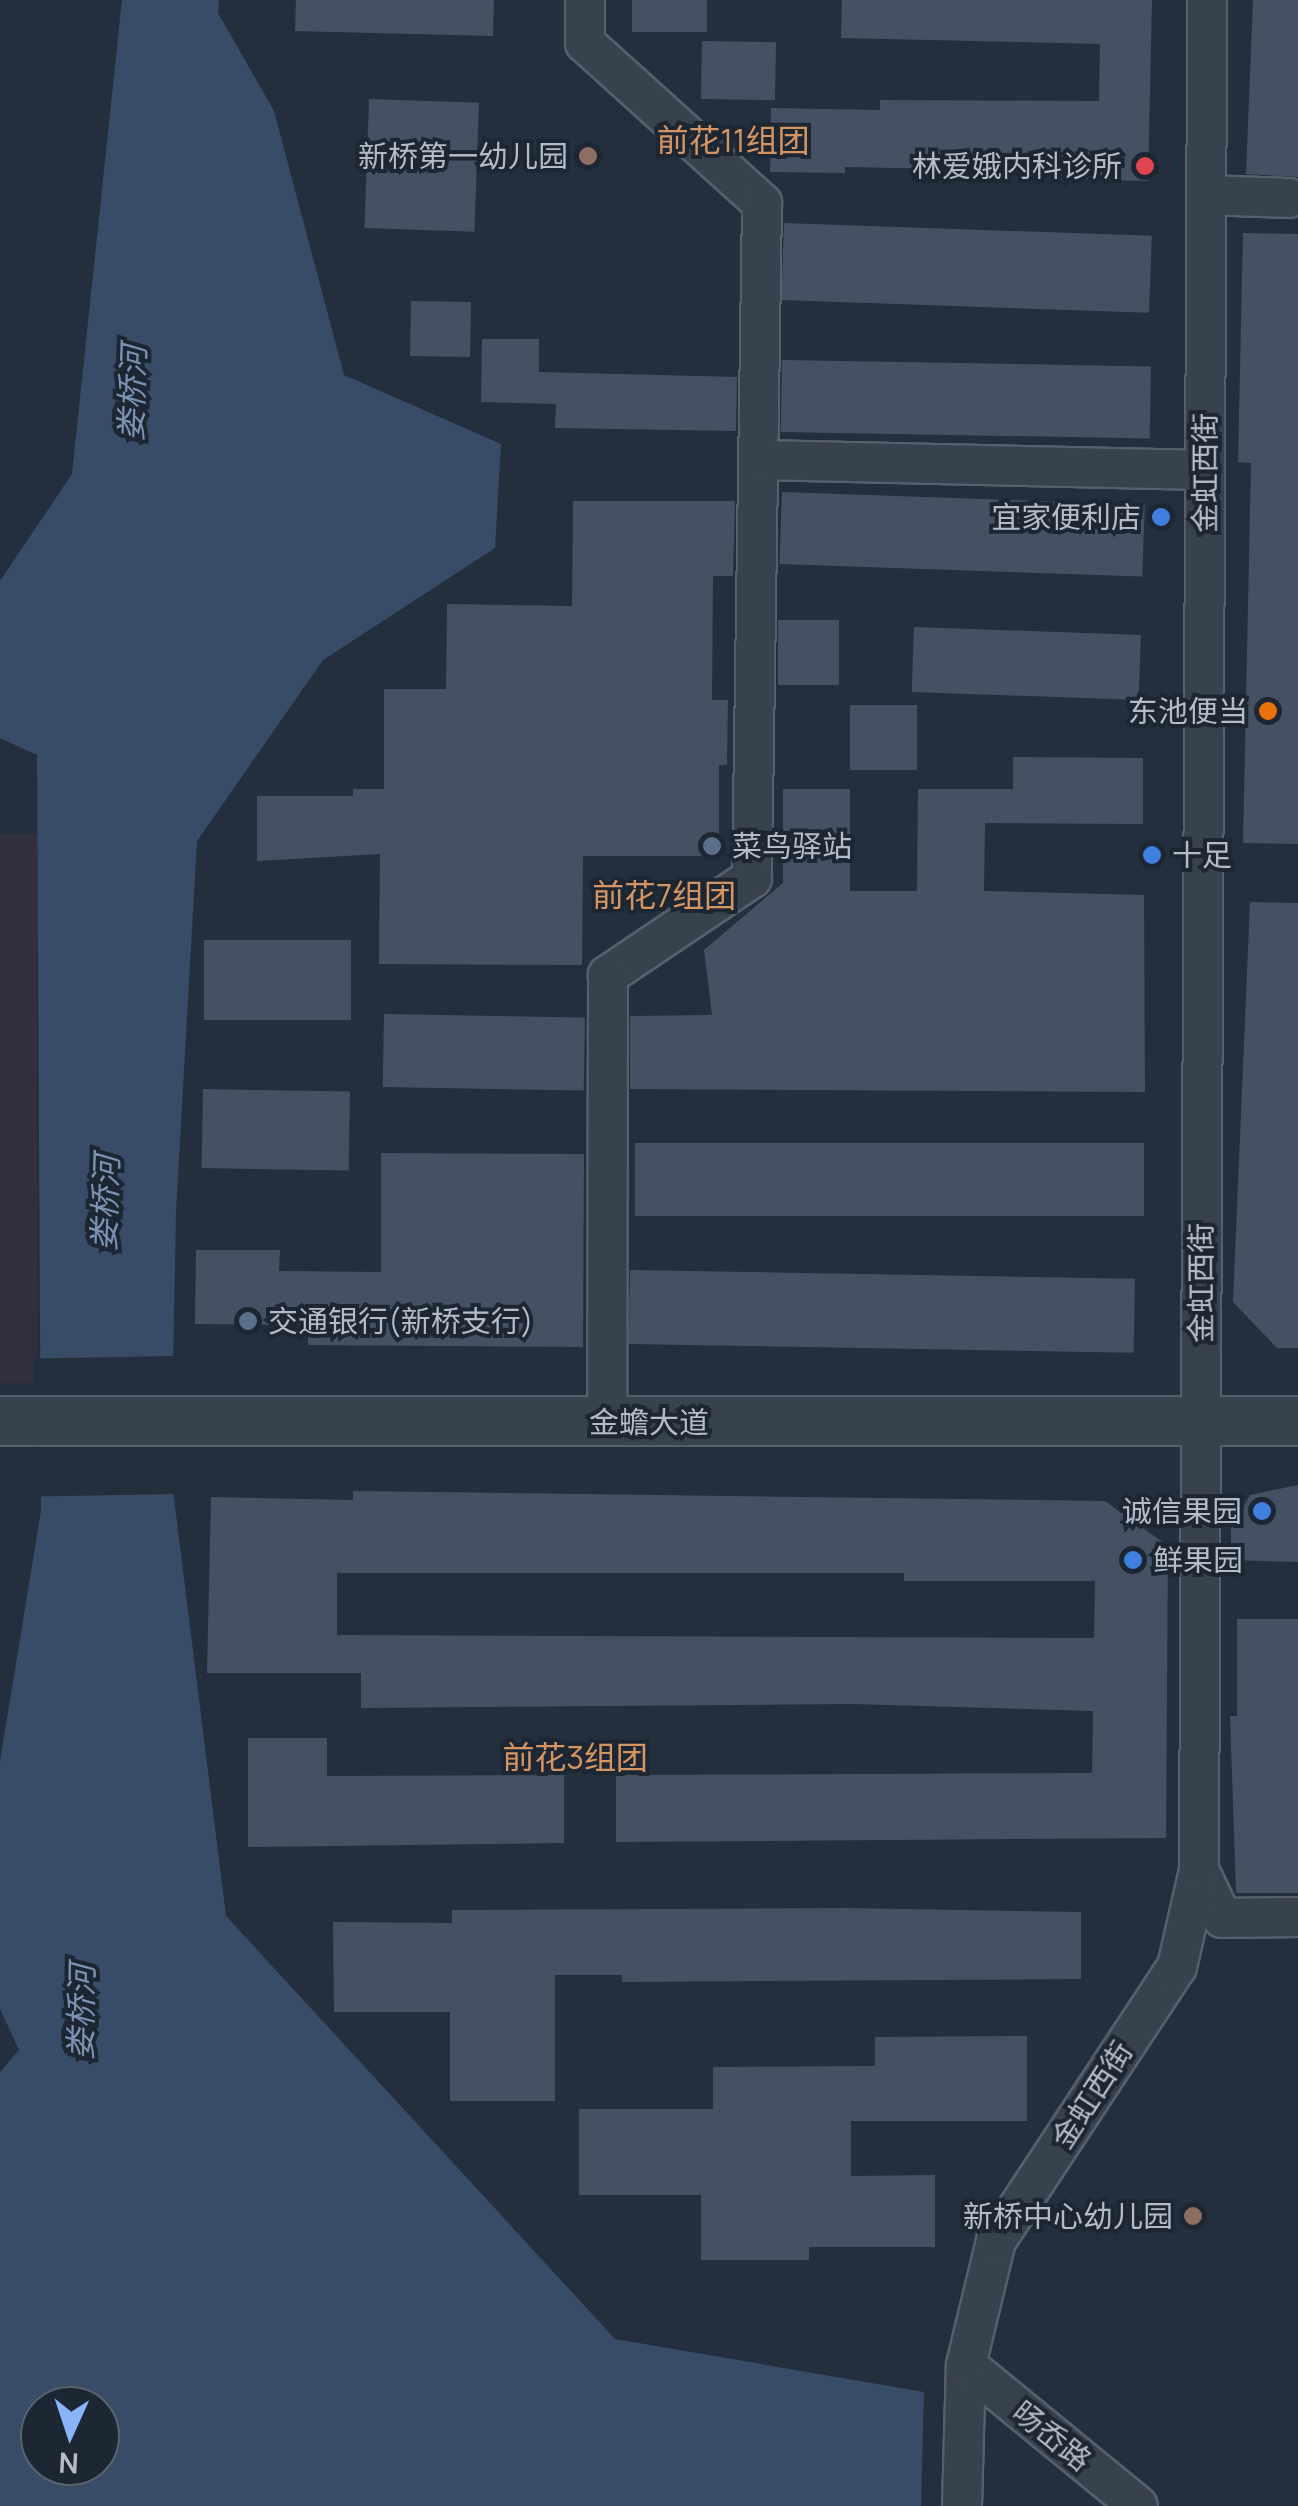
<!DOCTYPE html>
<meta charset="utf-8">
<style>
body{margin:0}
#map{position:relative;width:1298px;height:2506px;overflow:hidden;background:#242f3e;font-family:Manrope,"Noto Sans SC",sans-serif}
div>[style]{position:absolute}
.medical>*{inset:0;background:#32303f;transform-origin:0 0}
.water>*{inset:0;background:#394c67}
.pier>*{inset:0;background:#242f3e;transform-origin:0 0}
.building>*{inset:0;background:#455162;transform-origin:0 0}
.roads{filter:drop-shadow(2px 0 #565f6c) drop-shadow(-2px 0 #565f6c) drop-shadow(0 2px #565f6c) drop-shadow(0 -2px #565f6c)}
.minor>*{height:38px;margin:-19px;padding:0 19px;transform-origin:19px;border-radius:19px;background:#38414e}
.tertiary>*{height:48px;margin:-24px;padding:0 24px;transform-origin:24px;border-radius:24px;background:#38414e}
.dots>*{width:28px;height:28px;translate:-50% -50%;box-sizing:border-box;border:5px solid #1d2633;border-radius:50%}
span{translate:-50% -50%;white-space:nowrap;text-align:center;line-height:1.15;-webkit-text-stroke:8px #1d2633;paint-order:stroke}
.poi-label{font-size:30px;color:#b4bcc9}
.right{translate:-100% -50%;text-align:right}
.left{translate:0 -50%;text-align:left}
.street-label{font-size:30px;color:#b4bcc9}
.neighbourhood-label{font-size:32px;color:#d59563}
.water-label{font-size:32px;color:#7c92b1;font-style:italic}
.north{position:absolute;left:20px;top:2386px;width:100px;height:100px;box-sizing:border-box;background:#1d2633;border:2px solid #59626f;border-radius:50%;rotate:183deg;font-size:28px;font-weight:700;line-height:40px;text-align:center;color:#b4bcc9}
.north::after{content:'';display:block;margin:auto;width:35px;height:45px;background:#8ab4f8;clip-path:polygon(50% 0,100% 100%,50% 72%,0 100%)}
</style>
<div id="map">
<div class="medical">
<div style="left:0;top:834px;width:37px;height:549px"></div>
</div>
<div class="water">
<div style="clip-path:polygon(evenodd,122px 0,219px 0,218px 13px,274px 111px,344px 375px,501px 444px,495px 548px,323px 660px,197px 841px,176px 1212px,171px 1474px,226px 1916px,615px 2339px,924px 2392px,921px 2506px,0 2506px,0 2072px,19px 2050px,0 2009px,0 1761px,41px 1511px,37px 755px,0 738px,0 581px,72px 474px,122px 0,40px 2406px,100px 2406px,100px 2466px,40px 2466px,40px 2406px)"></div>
</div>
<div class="pier">
<div style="left:177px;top:1356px;width:138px;height:144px;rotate:89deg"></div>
</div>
<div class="building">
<div style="clip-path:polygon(296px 0,494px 0,493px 36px,295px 31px)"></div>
<div style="left:632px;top:0;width:75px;height:32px"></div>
<div style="clip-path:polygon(842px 0,1152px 0,1148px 181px,1060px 179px,1060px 171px,845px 167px,845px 173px,770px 172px,771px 108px,880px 110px,880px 100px,1099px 101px,1100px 44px,841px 38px)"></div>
<div style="clip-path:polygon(1253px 0,1298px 0,1298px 177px,1246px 174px)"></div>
<div style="left:702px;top:41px;width:74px;height:58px;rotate:1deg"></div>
<div style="left:369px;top:99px;width:110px;height:129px;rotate:2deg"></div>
<div style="left:784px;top:223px;width:368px;height:77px;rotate:2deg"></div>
<div style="clip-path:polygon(1243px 233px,1298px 234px,1298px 844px,1243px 843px,1251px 463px,1238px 462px)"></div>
<div style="left:411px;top:301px;width:60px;height:55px;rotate:1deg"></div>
<div style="clip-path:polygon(482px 339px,539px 339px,539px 372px,737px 377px,736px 431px,555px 428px,556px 404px,481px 402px)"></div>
<div style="left:782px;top:360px;width:369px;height:72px;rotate:1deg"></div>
<div style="left:782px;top:492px;width:363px;height:72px;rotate:2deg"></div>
<div style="clip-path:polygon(573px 501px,735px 501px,733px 576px,713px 576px,712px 700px,728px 700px,727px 765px,719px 765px,719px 856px,583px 856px,582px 965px,379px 964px,380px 854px,257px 861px,257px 796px,353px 796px,353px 789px,384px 789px,384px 689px,446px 689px,447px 604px,572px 606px)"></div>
<div style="left:778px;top:620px;width:61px;height:65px"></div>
<div style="left:914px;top:627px;width:227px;height:65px;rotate:2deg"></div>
<div style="left:850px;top:705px;width:67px;height:65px"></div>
<div style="clip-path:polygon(1013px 757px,1143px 758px,1143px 824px,985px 823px,984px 891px,1144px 895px,1145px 1092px,630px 1089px,630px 1016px,712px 1015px,704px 950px,783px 883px,783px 789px,850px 789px,850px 891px,917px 891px,918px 789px,1013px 789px)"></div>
<div style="clip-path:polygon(1250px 902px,1298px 903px,1298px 1348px,1277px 1348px,1233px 1302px)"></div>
<div style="left:204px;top:940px;width:147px;height:80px"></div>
<div style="left:384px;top:1014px;width:201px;height:73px;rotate:1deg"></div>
<div style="left:203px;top:1089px;width:147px;height:79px;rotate:1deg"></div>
<div style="left:635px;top:1143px;width:509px;height:73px"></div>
<div style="clip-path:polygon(381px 1153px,584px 1154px,583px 1347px,308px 1345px,308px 1325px,195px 1324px,196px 1250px,280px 1250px,279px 1271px,381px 1272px)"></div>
<div style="left:630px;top:1270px;width:505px;height:74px;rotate:1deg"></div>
<div style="clip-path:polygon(1298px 1485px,1298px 1562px,1231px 1560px,1231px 1528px,1250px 1495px)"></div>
<div style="clip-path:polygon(evenodd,353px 1491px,1105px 1501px,1168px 1546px,1166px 1838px,616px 1842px,616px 1775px,1092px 1773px,1093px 1711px,853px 1704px,361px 1708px,361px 1673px,207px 1673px,211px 1497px,353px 1500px,353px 1491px,337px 1573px,904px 1573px,904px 1581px,1095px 1581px,1094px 1638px,337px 1635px,337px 1573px)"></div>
<div style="clip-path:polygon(1237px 1619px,1298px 1619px,1298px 1893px,1236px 1893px,1230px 1716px,1237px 1716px)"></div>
<div style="clip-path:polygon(248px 1738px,327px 1738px,327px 1776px,564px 1775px,564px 1843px,248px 1847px)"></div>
<div style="clip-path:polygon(845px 1908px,1081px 1912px,1081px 1979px,622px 1982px,622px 1975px,555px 1975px,555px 2101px,450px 2101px,450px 2012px,334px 2012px,333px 1922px,452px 1923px,452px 1910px)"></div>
<div style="clip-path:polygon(1027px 2036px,1027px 2121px,851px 2121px,851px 2176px,935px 2175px,935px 2247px,809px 2247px,809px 2260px,701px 2260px,701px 2195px,579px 2195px,579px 2109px,713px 2109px,713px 2067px,875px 2066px,875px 2037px)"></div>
</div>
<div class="roads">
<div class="minor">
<div style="left:585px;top:0;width:43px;rotate:90deg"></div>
<div style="left:585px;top:43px;width:239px;rotate:42.1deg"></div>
<div style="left:762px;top:203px;width:675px;rotate:90.85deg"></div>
<div style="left:752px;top:878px;width:174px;rotate:146deg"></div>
<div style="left:608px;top:975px;width:447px;rotate:90.1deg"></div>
<div style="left:1206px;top:195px;width:83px;rotate:2.1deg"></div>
<div style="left:758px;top:460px;width:447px;rotate:1.3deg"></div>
<div style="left:1199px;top:1870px;width:53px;rotate:64.4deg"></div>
<div style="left:1222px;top:1918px;width:76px;rotate:-0.8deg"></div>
<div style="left:966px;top:2365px;width:222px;rotate:39.3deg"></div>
<div style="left:962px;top:2506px;width:141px;rotate:-88.4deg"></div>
<div style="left:966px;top:2365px;width:128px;rotate:-76.4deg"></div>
<div style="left:996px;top:2241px;width:328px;rotate:-56.6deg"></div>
<div style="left:1177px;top:1967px;width:99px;rotate:-77.2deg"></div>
<div style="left:1199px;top:1870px;width:1870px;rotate:-89.75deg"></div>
</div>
<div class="tertiary">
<div style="left:0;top:1421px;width:1298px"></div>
</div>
</div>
<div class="dots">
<div style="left:588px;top:156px;background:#8d6e63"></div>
<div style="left:1145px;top:166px;background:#e0444e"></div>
<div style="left:1161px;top:517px;background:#3f7fe0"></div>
<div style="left:1268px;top:711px;background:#e8710a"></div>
<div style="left:712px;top:846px;background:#5c6f8a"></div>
<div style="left:1152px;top:855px;background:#3f7fe0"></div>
<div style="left:248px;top:1321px;background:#5c6f8a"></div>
<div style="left:1262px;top:1511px;background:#3f7fe0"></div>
<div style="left:1133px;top:1560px;background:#3f7fe0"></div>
<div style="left:1193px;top:2216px;background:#8d6e63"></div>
</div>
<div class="poi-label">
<span class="right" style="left:568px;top:156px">新桥第一幼儿园</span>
<span class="right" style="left:1122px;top:166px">林爱娥内科诊所</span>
<span class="right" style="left:1141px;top:517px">宜家便利店</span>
<span class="right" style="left:1248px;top:711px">东池便当</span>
<span class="left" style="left:732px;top:846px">菜鸟驿站</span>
<span class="left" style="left:1172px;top:855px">十足</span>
<span class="left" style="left:268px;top:1321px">交通银行(新桥支行)</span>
<span class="right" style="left:1242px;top:1511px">诚信果园</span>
<span class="left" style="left:1153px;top:1560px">鲜果园</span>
<span class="right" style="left:1173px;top:2216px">新桥中心幼儿园</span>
</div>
<div class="street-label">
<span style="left:1205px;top:473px;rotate:-90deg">金虹西街</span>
<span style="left:1201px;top:1283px;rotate:-90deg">金虹西街</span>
<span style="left:649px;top:1422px">金蟾大道</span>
<span style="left:1092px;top:2095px;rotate:-57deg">金虹西街</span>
<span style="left:1052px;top:2436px;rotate:39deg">旸岙路</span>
</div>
<div class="neighbourhood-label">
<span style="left:733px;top:140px">前花11组团</span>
<span style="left:664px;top:895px">前花7组团</span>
<span style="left:575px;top:1757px">前花3组团</span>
</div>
<div class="water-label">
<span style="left:132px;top:393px;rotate:-88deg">娄桥河</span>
<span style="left:105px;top:1203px;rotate:-88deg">娄桥河</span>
<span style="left:81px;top:2012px;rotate:-89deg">娄桥河</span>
</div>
<div class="north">N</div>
</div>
